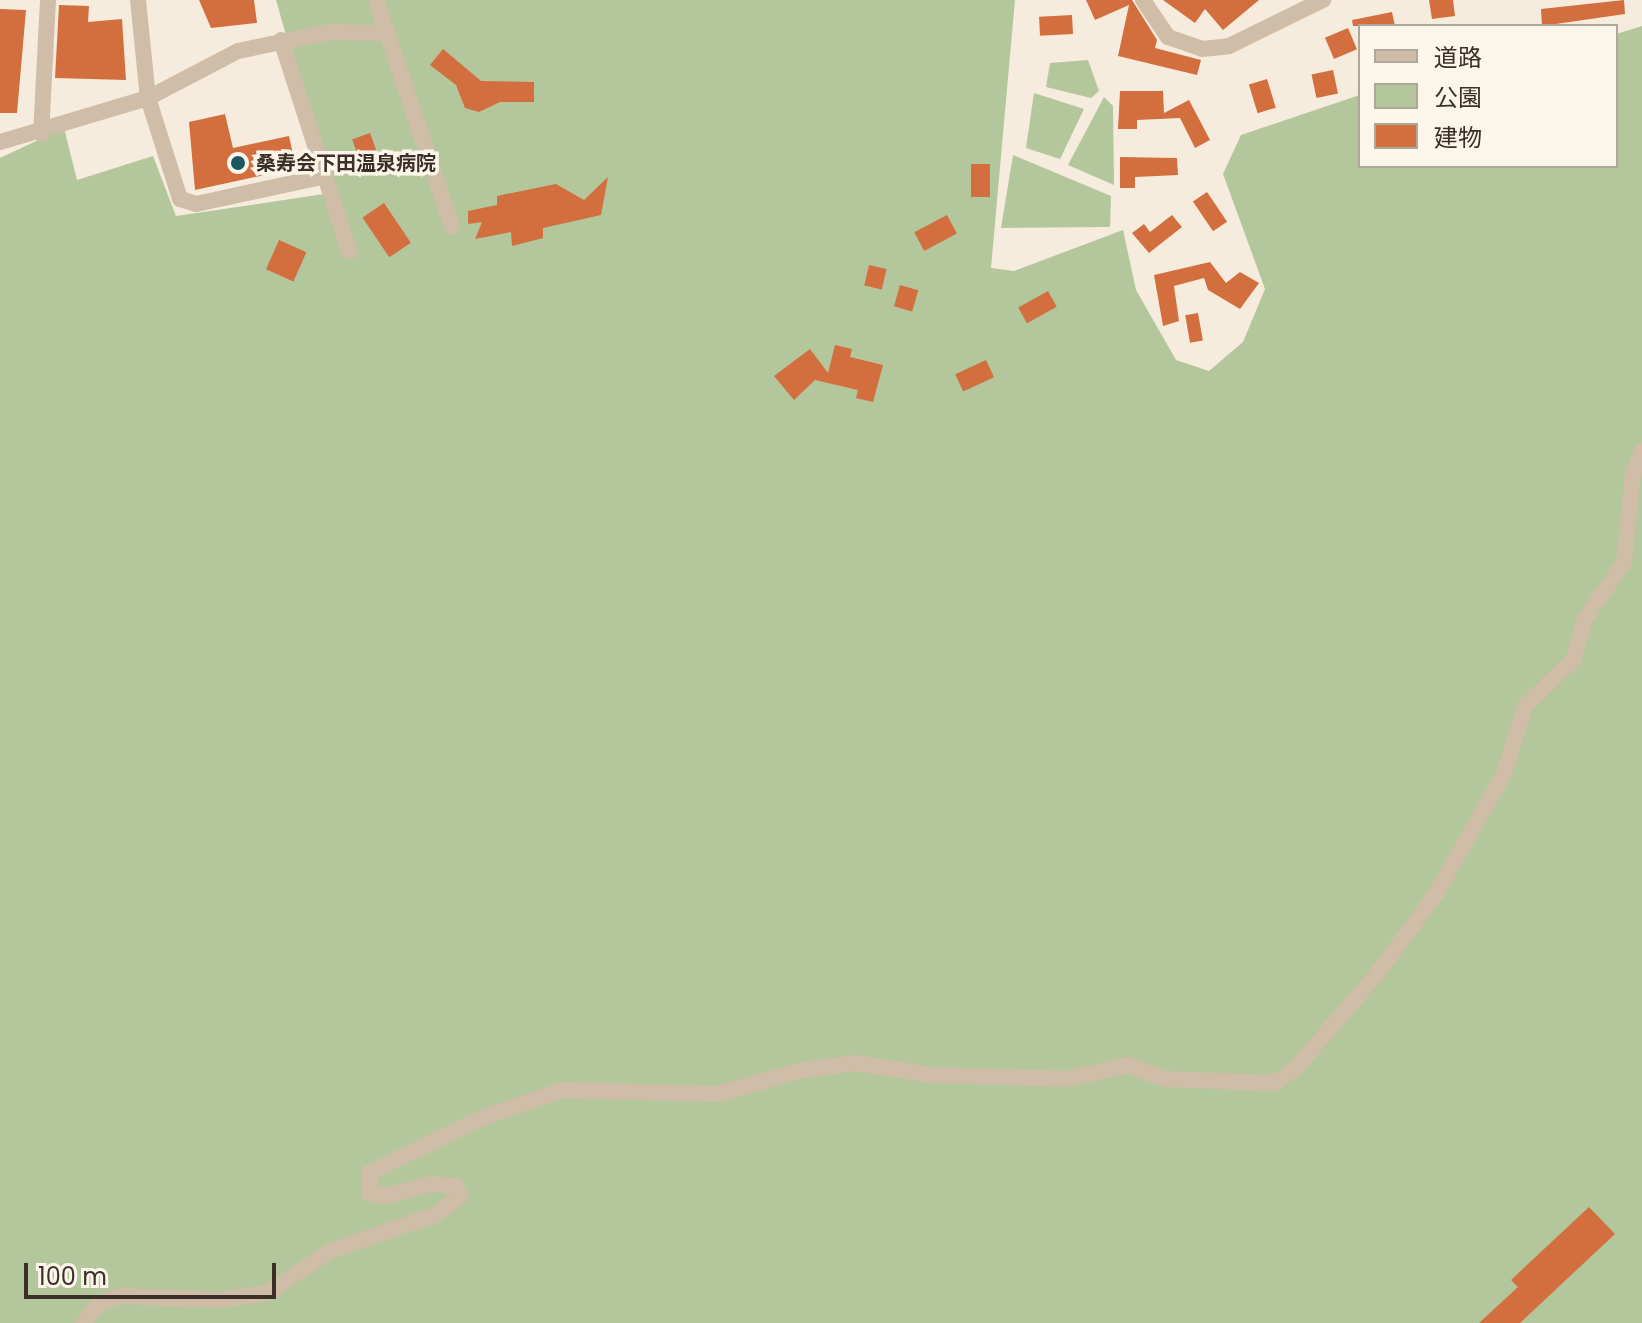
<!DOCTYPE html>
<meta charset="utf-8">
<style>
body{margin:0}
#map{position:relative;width:1642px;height:1323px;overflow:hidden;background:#f5ecdd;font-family:Poppins,"Noto Sans JP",sans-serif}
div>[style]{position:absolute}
.green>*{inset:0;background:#b4c69b}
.building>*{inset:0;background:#d36e3e;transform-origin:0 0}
.minor>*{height:16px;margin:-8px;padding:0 8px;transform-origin:8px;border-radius:8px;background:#cfbda7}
.dots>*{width:22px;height:22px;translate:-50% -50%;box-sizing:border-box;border:4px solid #fcf5ea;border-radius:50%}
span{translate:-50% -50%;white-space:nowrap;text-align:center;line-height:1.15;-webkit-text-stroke:7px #fcf5ea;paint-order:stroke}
.poi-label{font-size:20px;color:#3b3028;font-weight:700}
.left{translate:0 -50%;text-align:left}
.legend{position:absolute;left:1358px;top:24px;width:260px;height:144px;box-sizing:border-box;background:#fcf5ea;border:2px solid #afa69c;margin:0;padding:10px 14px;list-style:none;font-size:24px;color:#3b3028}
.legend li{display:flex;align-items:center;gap:16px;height:40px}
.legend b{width:40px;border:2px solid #afa69c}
.scale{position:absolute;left:24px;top:1263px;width:252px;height:36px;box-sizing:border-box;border:4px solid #3b3028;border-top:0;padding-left:10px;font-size:24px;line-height:28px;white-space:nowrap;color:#3b3028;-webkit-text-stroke:6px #fcf5ea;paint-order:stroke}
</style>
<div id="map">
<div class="green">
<div style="clip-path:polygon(276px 0,1015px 0,991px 268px,1014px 271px,1123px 230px,1136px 290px,1176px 360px,1209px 371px,1243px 342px,1265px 289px,1223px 174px,1241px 135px,1360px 95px,1360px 166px,1616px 166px,1616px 34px,1642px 26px,1642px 1323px,0 1323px,0 158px,64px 128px,77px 180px,153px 156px,176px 216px,331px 193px)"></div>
<div style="clip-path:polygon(1088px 60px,1099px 91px,1091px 98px,1046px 87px,1050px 63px)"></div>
<div style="clip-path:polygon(1034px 93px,1084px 109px,1060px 159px,1026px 148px)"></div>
<div style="clip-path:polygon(1104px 97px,1113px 106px,1114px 185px,1068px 165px)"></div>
<div style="clip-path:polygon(1013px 155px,1111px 196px,1110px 227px,1001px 228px)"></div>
</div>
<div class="building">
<div style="clip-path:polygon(199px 0,254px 0,257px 23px,211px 28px)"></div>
<div style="clip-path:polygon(1086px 0,1132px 0,1157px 40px,1155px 48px,1201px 60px,1197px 75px,1118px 56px,1129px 5px,1095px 20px)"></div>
<div style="clip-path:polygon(1163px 0,1259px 0,1223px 30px,1205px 9px,1195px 23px)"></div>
<div style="clip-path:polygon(1429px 0,1453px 0,1455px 16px,1432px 19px)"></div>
<div style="clip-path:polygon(1624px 0,1625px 14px,1542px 26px,1541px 9px)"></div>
<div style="clip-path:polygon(59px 5px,89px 6px,88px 22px,122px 19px,126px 80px,55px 78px)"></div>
<div style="clip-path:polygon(0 9px,26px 10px,17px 113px,0 113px)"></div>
<div style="clip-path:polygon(1392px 12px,1395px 26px,1353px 26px,1352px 20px)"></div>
<div style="left:1072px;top:15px;width:19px;height:33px;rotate:87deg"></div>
<div style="left:1348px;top:28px;width:23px;height:25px;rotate:67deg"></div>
<div style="clip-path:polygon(443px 49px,481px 81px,534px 82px,534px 102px,500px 102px,479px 112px,465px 108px,456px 85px,430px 65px)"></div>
<div style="left:1333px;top:70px;width:24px;height:22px;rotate:78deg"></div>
<div style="left:1267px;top:79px;width:30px;height:19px;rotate:73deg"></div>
<div style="clip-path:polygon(1120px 91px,1163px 91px,1164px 113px,1189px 100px,1210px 140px,1195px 148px,1180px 118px,1137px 120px,1137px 129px,1118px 129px)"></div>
<div style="clip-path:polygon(225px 114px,233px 148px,289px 136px,296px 168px,195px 190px,189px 122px)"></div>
<div style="left:370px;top:133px;width:33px;height:19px;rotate:70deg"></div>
<div style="clip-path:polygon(1120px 157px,1177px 158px,1178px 175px,1135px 177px,1135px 188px,1120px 188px)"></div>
<div style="left:971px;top:164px;width:19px;height:33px"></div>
<div style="clip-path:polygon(608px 177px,601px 215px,543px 228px,543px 238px,512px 246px,511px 232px,475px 239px,482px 222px,468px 224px,468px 211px,497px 205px,497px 196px,556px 184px,584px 200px)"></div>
<div style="left:1207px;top:192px;width:36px;height:17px;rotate:56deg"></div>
<div style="left:384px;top:203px;width:48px;height:26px;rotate:56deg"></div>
<div style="left:947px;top:215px;width:21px;height:37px;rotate:62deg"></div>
<div style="clip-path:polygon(1172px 215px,1182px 227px,1149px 253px,1132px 233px,1144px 224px,1150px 232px)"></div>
<div style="left:279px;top:240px;width:30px;height:32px;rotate:24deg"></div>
<div style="clip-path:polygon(1210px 262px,1226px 283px,1240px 272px,1259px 283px,1240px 309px,1208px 290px,1204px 278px,1174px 286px,1179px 321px,1163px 326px,1154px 275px)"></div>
<div style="left:869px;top:265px;width:18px;height:21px;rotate:13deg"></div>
<div style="left:900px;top:285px;width:19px;height:22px;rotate:16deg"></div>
<div style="left:1048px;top:291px;width:18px;height:34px;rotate:61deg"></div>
<div style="left:1198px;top:313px;width:28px;height:13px;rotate:80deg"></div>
<div style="clip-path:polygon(835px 345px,852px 349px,850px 357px,883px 365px,873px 402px,856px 398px,858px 390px,815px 380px,794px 400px,774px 376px,810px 349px,828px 373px)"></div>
<div style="left:986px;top:360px;width:19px;height:34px;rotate:65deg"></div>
<div style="clip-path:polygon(1589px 1207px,1615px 1234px,1520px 1323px,1479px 1323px,1518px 1287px,1511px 1280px)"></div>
</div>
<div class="minor">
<div style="left:138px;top:0;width:99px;rotate:84.2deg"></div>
<div style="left:148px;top:98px;width:106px;rotate:72.4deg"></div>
<div style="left:180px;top:199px;width:17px;rotate:17deg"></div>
<div style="left:196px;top:204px;width:132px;rotate:-12.2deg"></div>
<div style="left:376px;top:0;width:239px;rotate:71.5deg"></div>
<div style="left:1143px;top:0;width:45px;rotate:56deg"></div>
<div style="left:1168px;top:37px;width:36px;rotate:19deg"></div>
<div style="left:1202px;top:49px;width:27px;rotate:-6deg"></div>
<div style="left:1229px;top:46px;width:105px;rotate:-26.1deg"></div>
<div style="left:281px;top:40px;width:222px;rotate:72.1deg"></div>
<div style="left:41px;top:134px;width:134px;rotate:-87deg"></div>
<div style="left:0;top:142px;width:154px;rotate:-16.6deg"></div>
<div style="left:148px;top:98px;width:102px;rotate:-27.6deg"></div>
<div style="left:238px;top:51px;width:94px;rotate:-11.7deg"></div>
<div style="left:330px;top:32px;width:58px;rotate:1deg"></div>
<div style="left:84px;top:1323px;width:25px;rotate:-53deg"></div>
<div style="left:99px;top:1303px;width:23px;rotate:-18deg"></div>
<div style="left:121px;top:1296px;width:98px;rotate:2.3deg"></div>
<div style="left:219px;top:1300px;width:49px;rotate:-8.3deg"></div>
<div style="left:267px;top:1293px;width:76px;rotate:-33.7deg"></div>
<div style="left:330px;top:1251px;width:111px;rotate:-18.9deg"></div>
<div style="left:435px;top:1215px;width:31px;rotate:-37deg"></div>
<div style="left:460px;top:1196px;width:11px;rotate:-112deg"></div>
<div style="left:456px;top:1186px;width:25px;rotate:-175deg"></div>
<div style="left:431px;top:1184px;width:47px;rotate:165.1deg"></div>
<div style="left:386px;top:1196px;width:17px;rotate:-170deg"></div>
<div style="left:369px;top:1193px;width:20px;rotate:-90deg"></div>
<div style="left:369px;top:1173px;width:126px;rotate:-26deg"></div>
<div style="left:482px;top:1118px;width:85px;rotate:-19.3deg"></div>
<div style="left:562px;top:1090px;width:156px;rotate:1.5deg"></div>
<div style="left:718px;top:1094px;width:87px;rotate:-15.9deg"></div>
<div style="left:802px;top:1070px;width:54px;rotate:-7.4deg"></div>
<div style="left:856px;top:1063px;width:77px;rotate:9deg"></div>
<div style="left:932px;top:1075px;width:134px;rotate:1.7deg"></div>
<div style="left:1066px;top:1079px;width:64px;rotate:-12.7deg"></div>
<div style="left:1128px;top:1065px;width:40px;rotate:21deg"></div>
<div style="left:1165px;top:1079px;width:110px;rotate:2.1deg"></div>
<div style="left:1275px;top:1083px;width:26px;rotate:-36deg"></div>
<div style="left:1296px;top:1068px;width:123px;rotate:-49.3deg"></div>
<div style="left:1376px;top:975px;width:101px;rotate:-53.5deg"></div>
<div style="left:1436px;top:894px;width:138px;rotate:-60.5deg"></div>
<div style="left:1504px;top:774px;width:71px;rotate:-72.8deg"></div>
<div style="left:1525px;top:706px;width:66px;rotate:-43.8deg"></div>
<div style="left:1573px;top:660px;width:43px;rotate:-73.7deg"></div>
<div style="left:1585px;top:619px;width:69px;rotate:-55.6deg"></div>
<div style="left:1624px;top:562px;width:88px;rotate:-84.2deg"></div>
<div style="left:1633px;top:474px;width:25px;rotate:-69deg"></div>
</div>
<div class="dots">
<div style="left:238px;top:163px;background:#195761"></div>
</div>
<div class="poi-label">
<span class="left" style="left:256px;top:163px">桑寿会下田温泉病院</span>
</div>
<ul class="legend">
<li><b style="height:10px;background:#cfbda7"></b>道路</li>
<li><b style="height:22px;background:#b4c69b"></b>公園</li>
<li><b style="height:22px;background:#d36e3e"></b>建物</li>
</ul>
<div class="scale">100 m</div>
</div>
